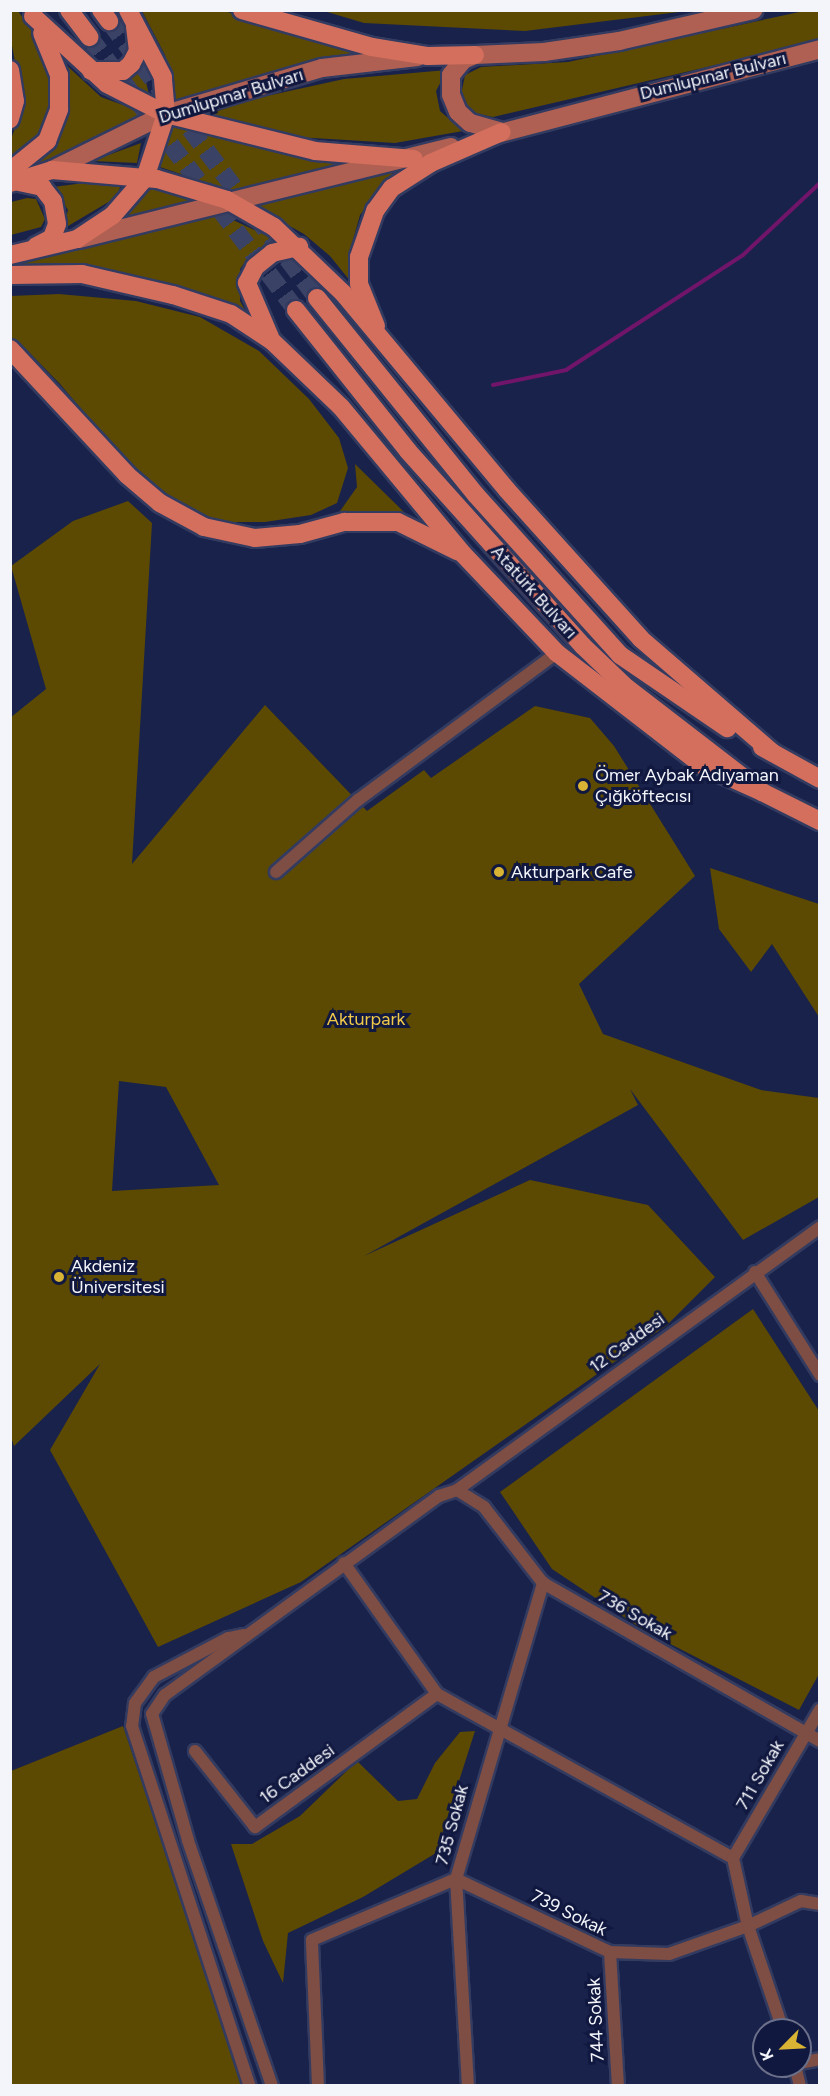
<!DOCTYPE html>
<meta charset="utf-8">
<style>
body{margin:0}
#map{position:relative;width:830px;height:2096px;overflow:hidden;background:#19224b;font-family:Figtree,sans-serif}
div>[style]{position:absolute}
.green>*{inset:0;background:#5c4902}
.stream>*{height:4px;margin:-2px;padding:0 2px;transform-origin:2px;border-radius:2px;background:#701569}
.primary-tunnel>*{height:18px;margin-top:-9px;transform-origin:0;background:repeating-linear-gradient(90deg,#3a4265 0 18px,transparent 0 27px)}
.roads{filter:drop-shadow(2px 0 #333b60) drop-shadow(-2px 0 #333b60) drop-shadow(0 2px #333b60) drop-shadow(0 -2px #333b60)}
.minor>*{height:12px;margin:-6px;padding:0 6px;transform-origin:6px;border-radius:6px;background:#7e4d43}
.secondary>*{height:18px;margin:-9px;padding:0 9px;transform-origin:9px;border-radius:9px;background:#b06052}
.primary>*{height:18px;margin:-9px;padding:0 9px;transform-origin:9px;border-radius:9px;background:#d56f5d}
.dots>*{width:16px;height:16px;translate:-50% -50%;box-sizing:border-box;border:3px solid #11183f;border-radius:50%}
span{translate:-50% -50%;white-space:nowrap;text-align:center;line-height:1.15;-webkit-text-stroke:6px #11183f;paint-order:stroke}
.street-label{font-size:18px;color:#f3f5fa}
.poi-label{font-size:18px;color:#f3f5fa}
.left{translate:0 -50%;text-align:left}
.park-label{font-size:18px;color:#f2ca4a}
.frame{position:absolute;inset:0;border:12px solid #f3f5fa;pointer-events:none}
.north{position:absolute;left:752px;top:2018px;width:60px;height:60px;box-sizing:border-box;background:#11183f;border:2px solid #6b708a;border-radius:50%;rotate:246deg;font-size:16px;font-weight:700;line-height:24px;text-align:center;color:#f3f5fa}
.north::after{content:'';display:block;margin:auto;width:21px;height:27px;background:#d9b334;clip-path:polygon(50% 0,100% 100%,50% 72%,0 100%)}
</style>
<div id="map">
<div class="green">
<div style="clip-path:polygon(11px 11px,18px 11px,40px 41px,51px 71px,50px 110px,38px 137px,11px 163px,11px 139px,23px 106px,11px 40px)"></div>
<div style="clip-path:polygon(142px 11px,224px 11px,374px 53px,295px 67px,175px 104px,165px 55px)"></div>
<div style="clip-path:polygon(324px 11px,687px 11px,525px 31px,364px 23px)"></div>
<div style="clip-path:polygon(804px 11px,819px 11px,819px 41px,493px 117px,469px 112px,460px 100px,465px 75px,481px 67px,568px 62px)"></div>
<div style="clip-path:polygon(140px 56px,150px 99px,115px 85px,128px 77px)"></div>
<div style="clip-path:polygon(63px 62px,101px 97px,156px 117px,12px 179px,52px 147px,63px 125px,67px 98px)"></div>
<div style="clip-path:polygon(447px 70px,436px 91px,440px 111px,463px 131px,395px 143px,280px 136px,199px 118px,248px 100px,344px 79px)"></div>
<div style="clip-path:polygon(169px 124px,298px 158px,349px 161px,231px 191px,157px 166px)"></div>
<div style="clip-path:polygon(141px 143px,137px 163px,92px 161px)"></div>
<div style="clip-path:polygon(396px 169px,360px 215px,351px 247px,355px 287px,330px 256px,304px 234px,254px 206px)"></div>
<div style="clip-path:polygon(84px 183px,121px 184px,117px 197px,63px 229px,68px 210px,53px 187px)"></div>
<div style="clip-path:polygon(147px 188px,196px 200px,117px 222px,138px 204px)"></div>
<div style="clip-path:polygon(27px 198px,36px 199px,45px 219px,41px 227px,11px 235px,11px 202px)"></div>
<div style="clip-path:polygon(214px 211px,278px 241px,248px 258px,240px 269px,240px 301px,248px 315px,214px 298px,160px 285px,11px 267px)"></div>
<div style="clip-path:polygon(59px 294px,136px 301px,200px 317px,259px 351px,309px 399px,339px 438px,348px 468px,337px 503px,311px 515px,265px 522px,219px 522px,176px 504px,133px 470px,60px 384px,21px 344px,11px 339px,10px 296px)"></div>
<div style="clip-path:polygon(355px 464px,407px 515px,368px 511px,338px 514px,357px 487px)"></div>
<div style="clip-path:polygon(evenodd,128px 501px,152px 523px,132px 864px,265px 705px,367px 811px,424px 770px,431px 778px,535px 706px,590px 718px,614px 746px,695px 876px,579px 984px,603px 1034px,761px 1090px,819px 1098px,819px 1197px,743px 1240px,630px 1089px,638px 1105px,364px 1256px,530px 1180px,648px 1205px,715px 1277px,667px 1325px,301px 1582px,158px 1647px,50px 1450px,100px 1364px,14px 1446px,11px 1437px,10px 718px,46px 689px,11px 566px,73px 521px,128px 501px,119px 1081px,166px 1087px,219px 1185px,112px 1191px,119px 1081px)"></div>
<div style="clip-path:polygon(710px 868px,819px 904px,819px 1017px,772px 944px,751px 972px,719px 929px)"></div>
<div style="clip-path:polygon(753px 1309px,819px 1411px,819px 1674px,799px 1710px,645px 1631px,552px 1569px,500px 1492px)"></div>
<div style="clip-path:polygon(123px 1726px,244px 2085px,11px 2086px,11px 1771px)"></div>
<div style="clip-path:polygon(475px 1731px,436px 1853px,363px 1897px,288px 1933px,283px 1983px,263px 1941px,231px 1844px,252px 1844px,300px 1816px,357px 1761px,398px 1801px,417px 1799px,435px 1763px,460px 1732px)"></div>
</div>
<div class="stream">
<div style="left:493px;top:385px;width:75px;rotate:-11.6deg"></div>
<div style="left:566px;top:370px;width:211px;rotate:-33deg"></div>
<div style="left:743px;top:255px;width:105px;rotate:-43.1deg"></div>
</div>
<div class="primary-tunnel">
<div style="left:109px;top:21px;width:346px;rotate:53.1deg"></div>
<div style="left:89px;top:37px;width:343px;rotate:52.8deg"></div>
</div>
<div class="roads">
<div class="minor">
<div style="left:276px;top:872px;width:109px;rotate:-41.3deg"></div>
<div style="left:358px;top:800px;width:247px;rotate:-36.5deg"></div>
<div style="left:755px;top:1272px;width:122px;rotate:57.7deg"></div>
<div style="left:457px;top:1490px;width:448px;rotate:-35.9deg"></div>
<div style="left:344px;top:1563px;width:161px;rotate:54.6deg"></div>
<div style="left:437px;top:1694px;width:338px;rotate:29deg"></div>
<div style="left:733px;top:1858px;width:70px;rotate:77.6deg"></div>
<div style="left:748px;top:1926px;width:110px;rotate:71.4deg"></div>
<div style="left:244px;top:1635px;width:16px;rotate:169deg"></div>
<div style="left:228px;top:1638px;width:84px;rotate:152.2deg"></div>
<div style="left:154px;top:1677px;width:32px;rotate:126deg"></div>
<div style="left:135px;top:1703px;width:23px;rotate:97deg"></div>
<div style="left:132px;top:1726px;width:379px;rotate:71.9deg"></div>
<div style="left:195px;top:1751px;width:97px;rotate:51.7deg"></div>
<div style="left:255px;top:1827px;width:225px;rotate:-36.2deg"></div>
<div style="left:733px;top:1858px;width:172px;rotate:-59.6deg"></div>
<div style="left:610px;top:1952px;width:134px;rotate:86.6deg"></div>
<div style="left:800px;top:2063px;width:20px;rotate:-11deg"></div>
<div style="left:795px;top:2066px;width:21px;rotate:76deg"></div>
<div style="left:272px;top:2086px;width:260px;rotate:-108.9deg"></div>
<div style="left:188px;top:1840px;width:131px;rotate:-105.9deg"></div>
<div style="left:152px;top:1714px;width:23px;rotate:-56deg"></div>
<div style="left:165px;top:1695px;width:339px;rotate:-36deg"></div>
<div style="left:439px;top:1496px;width:19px;rotate:-18deg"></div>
<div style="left:457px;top:1490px;width:32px;rotate:32deg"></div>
<div style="left:484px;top:1507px;width:96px;rotate:52.2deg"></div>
<div style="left:543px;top:1583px;width:319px;rotate:29.7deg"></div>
<div style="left:318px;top:2086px;width:146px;rotate:-92.4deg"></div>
<div style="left:312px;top:1940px;width:156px;rotate:-23deg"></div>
<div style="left:456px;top:1879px;width:170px;rotate:25.4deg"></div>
<div style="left:610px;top:1952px;width:59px;rotate:1.9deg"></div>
<div style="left:669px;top:1954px;width:84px;rotate:-19.5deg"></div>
<div style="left:748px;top:1926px;width:59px;rotate:-25.3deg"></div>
<div style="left:801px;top:1901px;width:19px;rotate:9deg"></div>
<div style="left:468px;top:2086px;width:207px;rotate:-93.3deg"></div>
<div style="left:456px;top:1879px;width:309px;rotate:-73.6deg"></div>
</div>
<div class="secondary">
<div style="left:502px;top:132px;width:33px;rotate:-164deg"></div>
<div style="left:470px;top:123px;width:16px;rotate:-137deg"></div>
<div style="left:458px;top:112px;width:18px;rotate:-112deg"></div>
<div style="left:451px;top:95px;width:20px;rotate:-90deg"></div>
<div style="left:451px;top:75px;width:19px;rotate:-51deg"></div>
<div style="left:463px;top:60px;width:13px;rotate:-23deg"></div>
<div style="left:475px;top:55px;width:69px;rotate:-2.5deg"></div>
<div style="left:544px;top:52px;width:76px;rotate:-8.3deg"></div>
<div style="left:619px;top:41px;width:138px;rotate:-13deg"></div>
<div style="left:489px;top:136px;width:342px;rotate:-14.7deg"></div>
<div style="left:52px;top:170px;width:127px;rotate:-26.2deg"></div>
<div style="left:166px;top:114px;width:163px;rotate:-16.4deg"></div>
<div style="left:322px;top:68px;width:96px;rotate:-6.6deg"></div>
<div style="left:79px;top:239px;width:383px;rotate:-13.9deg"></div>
</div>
<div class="primary">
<div style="left:69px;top:10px;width:34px;rotate:53deg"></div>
<div style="left:101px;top:10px;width:14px;rotate:54deg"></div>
<div style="left:242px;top:10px;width:135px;rotate:15.9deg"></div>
<div style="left:372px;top:47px;width:57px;rotate:9.1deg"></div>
<div style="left:428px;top:56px;width:47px;rotate:-1.2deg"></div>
<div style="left:33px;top:16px;width:100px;rotate:42.6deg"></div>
<div style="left:107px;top:84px;width:66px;rotate:27deg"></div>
<div style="left:166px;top:114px;width:154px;rotate:13.9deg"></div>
<div style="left:315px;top:151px;width:99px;rotate:4.6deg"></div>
<div style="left:10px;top:70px;width:31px;rotate:81deg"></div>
<div style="left:15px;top:101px;width:19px;rotate:106deg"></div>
<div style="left:91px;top:71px;width:32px"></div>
<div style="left:123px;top:71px;width:11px;rotate:-41deg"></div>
<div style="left:131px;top:64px;width:15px;rotate:-62deg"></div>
<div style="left:138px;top:51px;width:25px;rotate:-97deg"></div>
<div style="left:10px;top:171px;width:48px;rotate:-39deg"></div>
<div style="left:47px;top:141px;width:34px;rotate:-69deg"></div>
<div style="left:59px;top:109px;width:34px;rotate:-90deg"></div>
<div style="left:59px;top:75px;width:45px;rotate:-112deg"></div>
<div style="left:19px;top:182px;width:24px;rotate:12deg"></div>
<div style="left:42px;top:187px;width:18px;rotate:52deg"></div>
<div style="left:53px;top:201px;width:23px;rotate:80deg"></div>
<div style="left:57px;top:224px;width:15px;rotate:110deg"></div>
<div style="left:52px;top:238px;width:18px;rotate:153deg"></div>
<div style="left:10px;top:183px;width:44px;rotate:-17.2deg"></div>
<div style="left:52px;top:170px;width:105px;rotate:4.9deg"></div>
<div style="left:157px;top:179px;width:73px;rotate:16.7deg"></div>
<div style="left:227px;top:200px;width:54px;rotate:29.9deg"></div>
<div style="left:274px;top:227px;width:95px;rotate:43.7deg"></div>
<div style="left:343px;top:293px;width:256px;rotate:50.2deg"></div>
<div style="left:507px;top:490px;width:200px;rotate:48deg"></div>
<div style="left:641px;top:639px;width:174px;rotate:40.8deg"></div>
<div style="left:10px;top:255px;width:69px;rotate:-13.4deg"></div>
<div style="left:77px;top:239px;width:43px;rotate:-33.7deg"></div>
<div style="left:113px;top:215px;width:49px;rotate:-49.1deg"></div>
<div style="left:145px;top:178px;width:67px;rotate:-71.8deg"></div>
<div style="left:166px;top:114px;width:37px;rotate:-95deg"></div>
<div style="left:163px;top:77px;width:76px;rotate:-117.6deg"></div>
<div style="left:10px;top:275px;width:72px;rotate:-0.8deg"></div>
<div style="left:82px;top:274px;width:93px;rotate:13deg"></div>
<div style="left:173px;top:295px;width:61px;rotate:18.1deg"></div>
<div style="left:231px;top:314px;width:49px;rotate:33.4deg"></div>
<div style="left:272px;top:341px;width:95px;rotate:43.7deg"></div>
<div style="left:341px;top:407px;width:191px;rotate:50.3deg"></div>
<div style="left:463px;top:554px;width:137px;rotate:46.5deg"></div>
<div style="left:557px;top:653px;width:183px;rotate:37.7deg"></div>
<div style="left:702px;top:765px;width:66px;rotate:24.2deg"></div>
<div style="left:317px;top:298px;width:253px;rotate:51.1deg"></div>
<div style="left:476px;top:495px;width:215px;rotate:48deg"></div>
<div style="left:620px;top:655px;width:130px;rotate:34.3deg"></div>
<div style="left:296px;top:310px;width:180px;rotate:51.5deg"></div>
<div style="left:408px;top:451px;width:262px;rotate:48.1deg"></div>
<div style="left:583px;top:646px;width:61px;rotate:43.7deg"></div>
<div style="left:627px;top:688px;width:170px;rotate:37.6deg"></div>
<div style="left:762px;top:792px;width:65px;rotate:26.6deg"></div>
<div style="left:376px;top:326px;width:45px;rotate:-112deg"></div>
<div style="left:359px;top:284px;width:27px;rotate:-90deg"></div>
<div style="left:359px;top:257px;width:49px;rotate:-70.8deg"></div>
<div style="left:375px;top:211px;width:29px;rotate:-54deg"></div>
<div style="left:392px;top:188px;width:46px;rotate:-32.7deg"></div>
<div style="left:431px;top:163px;width:77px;rotate:-23.6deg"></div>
<div style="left:270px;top:337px;width:59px;rotate:-113.1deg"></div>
<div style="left:247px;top:283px;width:18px;rotate:-63deg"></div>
<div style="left:255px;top:267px;width:22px;rotate:-39deg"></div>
<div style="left:272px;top:253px;width:28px;rotate:-13deg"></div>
<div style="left:10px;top:349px;width:172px;rotate:47.1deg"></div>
<div style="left:127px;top:475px;width:43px;rotate:40.3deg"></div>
<div style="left:160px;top:503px;width:50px;rotate:28.6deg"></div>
<div style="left:204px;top:527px;width:52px;rotate:12.2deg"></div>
<div style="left:255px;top:538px;width:45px;rotate:-5.1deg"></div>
<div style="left:300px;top:534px;width:46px;rotate:-15.3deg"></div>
<div style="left:344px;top:522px;width:54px"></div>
<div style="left:398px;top:522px;width:66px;rotate:26.2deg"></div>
<div style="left:762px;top:747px;width:66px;rotate:28.9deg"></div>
</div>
</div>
<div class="dots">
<div style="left:583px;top:786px;background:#d9b334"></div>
<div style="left:499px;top:872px;background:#d9b334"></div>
<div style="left:59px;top:1277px;background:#d9b334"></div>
</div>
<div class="street-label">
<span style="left:713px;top:76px;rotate:-14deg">Dumlupınar Bulvarı</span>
<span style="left:231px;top:96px;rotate:-17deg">Dumlupınar Bulvarı</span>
<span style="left:534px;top:592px;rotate:48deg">Atatürk Bulvarı</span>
<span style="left:627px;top:1343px;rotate:-36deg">12 Caddesi</span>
<span style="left:635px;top:1615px;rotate:30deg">736 Sokak</span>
<span style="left:297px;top:1774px;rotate:-36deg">16 Caddesi</span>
<span style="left:760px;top:1775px;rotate:-60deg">711 Sokak</span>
<span style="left:452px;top:1825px;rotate:-75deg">735 Sokak</span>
<span style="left:569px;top:1913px;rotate:26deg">739 Sokak</span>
<span style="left:596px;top:2020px;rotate:-93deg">744 Sokak</span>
</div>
<div class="poi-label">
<span class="left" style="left:595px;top:786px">Ömer Aybak Adıyaman<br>Çığköftecısı</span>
<span class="left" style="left:511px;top:872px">Akturpark Cafe</span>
<span class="left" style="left:71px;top:1277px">Akdeniz<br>Üniversitesi</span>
</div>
<div class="park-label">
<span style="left:366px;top:1019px">Akturpark</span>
</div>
<div class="frame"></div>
<div class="north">K</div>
</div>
